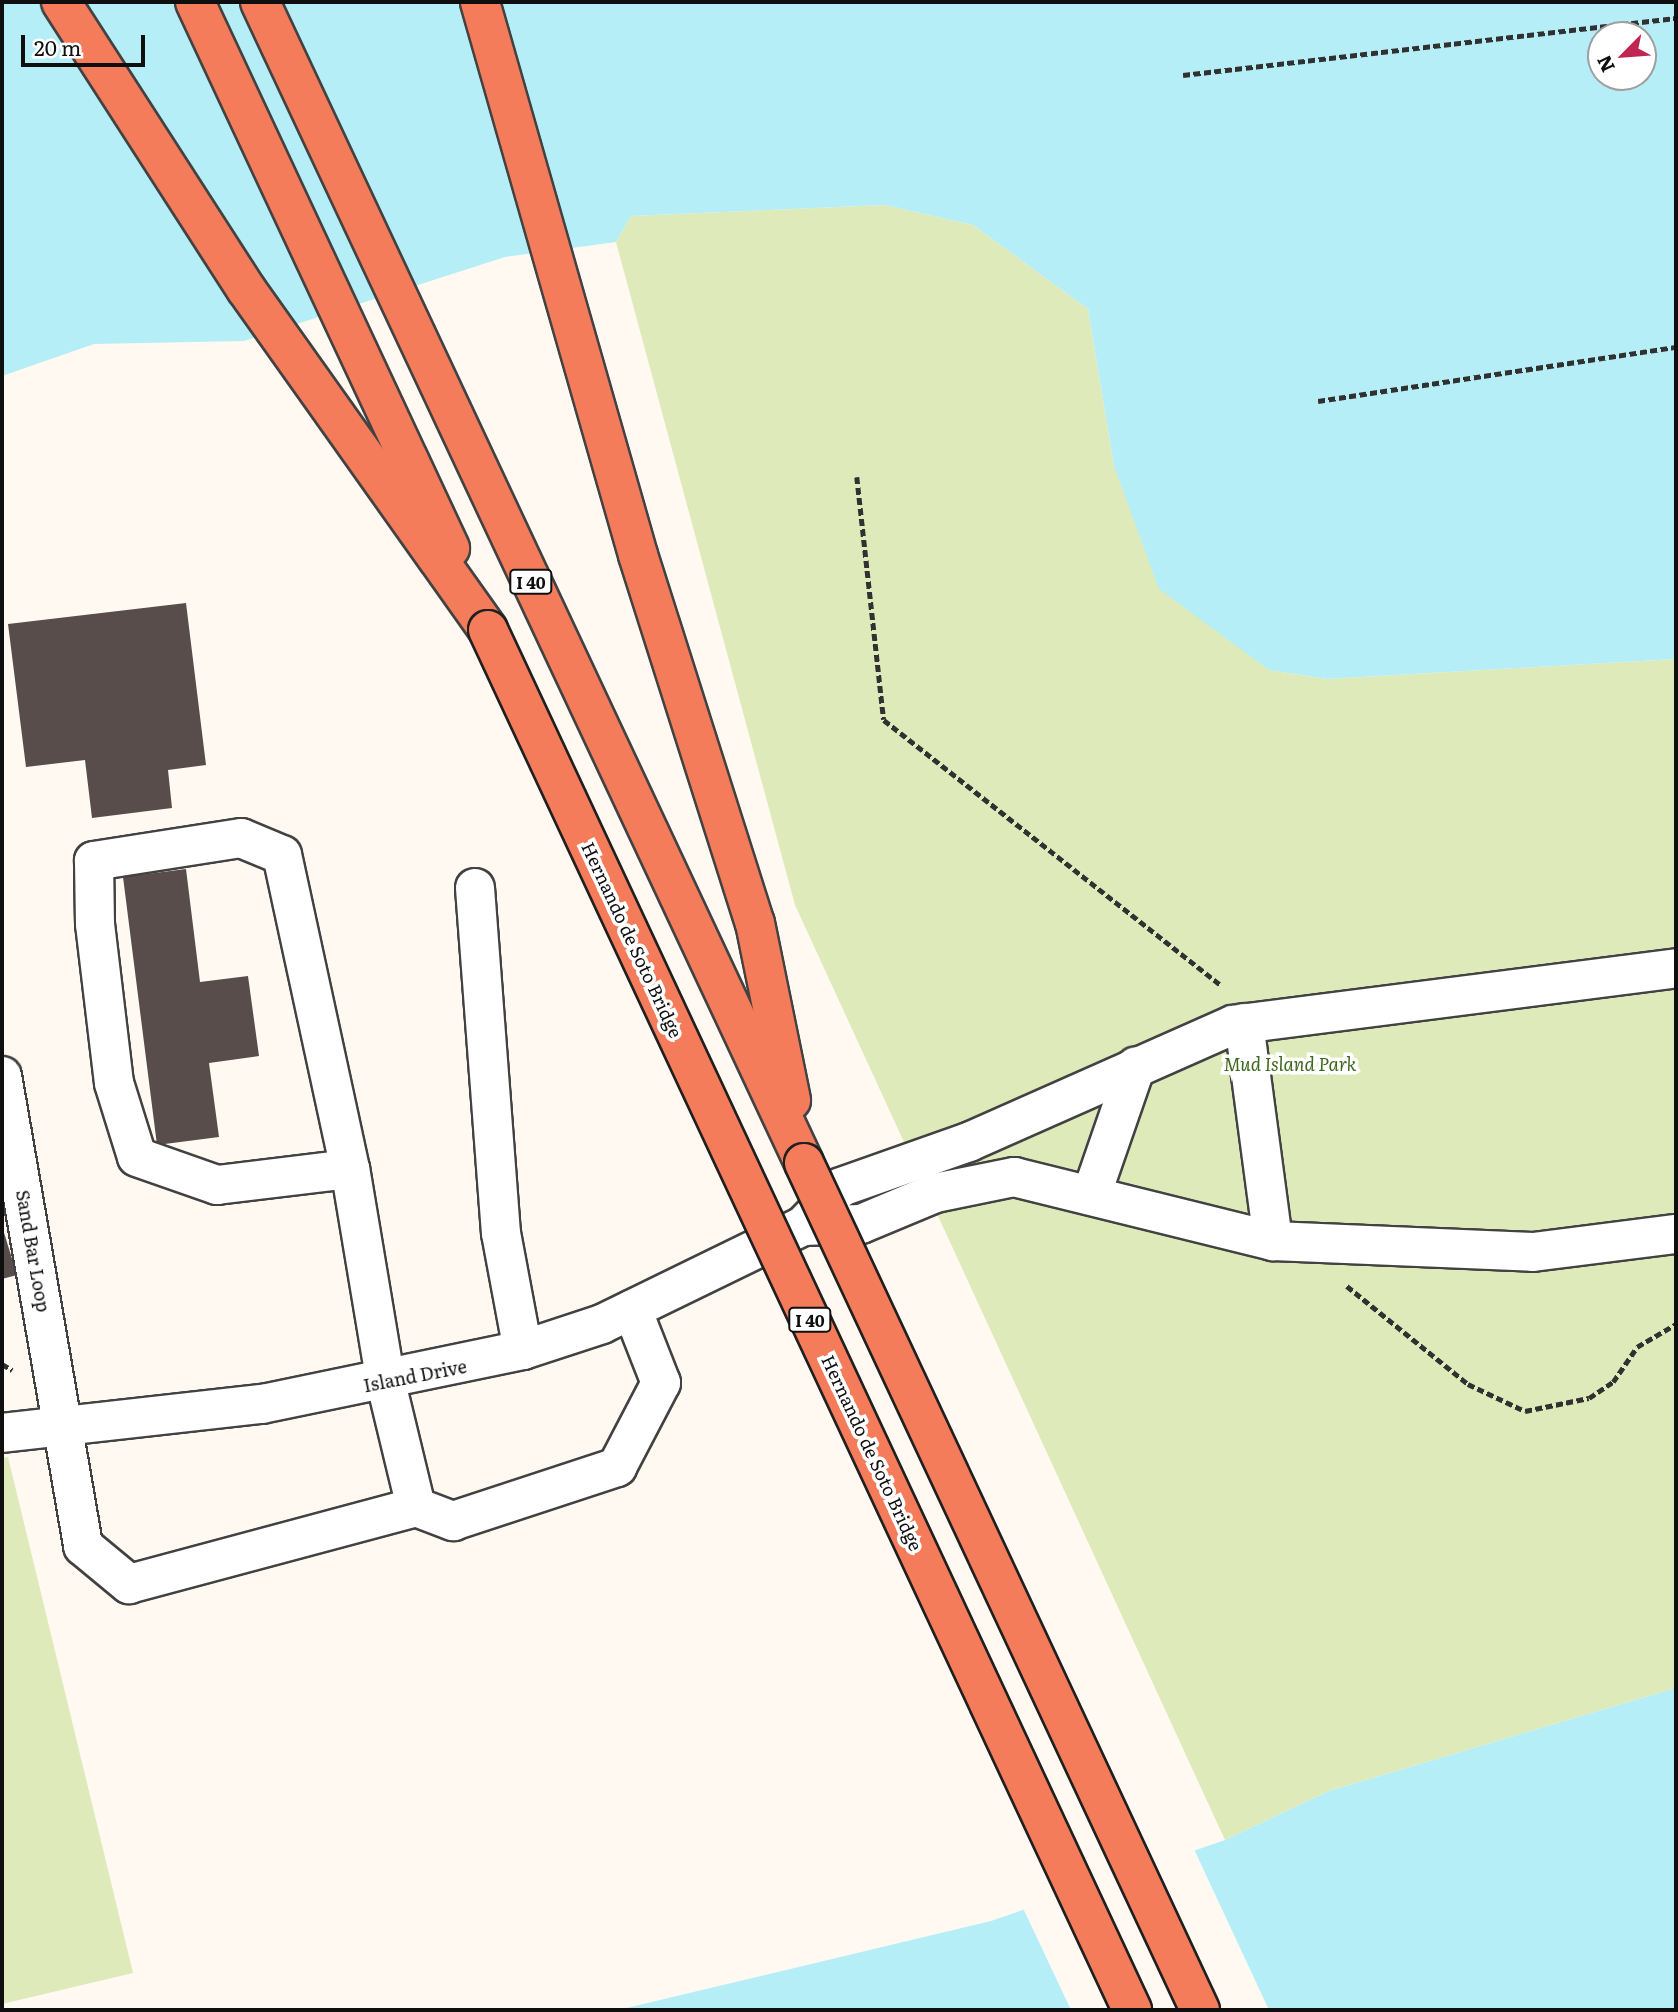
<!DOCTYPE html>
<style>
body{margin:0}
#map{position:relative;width:1678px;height:2012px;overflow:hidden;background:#fff9f2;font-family:Literata,serif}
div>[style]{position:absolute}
.green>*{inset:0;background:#deeaba}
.water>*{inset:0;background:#b6eef7}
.pier>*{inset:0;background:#fff9f2}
.building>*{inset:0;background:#584d4b}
.path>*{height:4.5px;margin-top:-2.25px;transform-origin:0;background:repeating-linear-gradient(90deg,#313131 0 7px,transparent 0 10.5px)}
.roads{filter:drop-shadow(2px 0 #424242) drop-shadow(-2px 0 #424242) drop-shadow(0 2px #424242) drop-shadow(0 -2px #424242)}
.minor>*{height:38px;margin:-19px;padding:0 19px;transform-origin:19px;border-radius:19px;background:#fff}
.highway>*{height:38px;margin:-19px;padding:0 19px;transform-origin:19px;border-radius:19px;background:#f57c5a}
.bridges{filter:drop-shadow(2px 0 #202020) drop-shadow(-2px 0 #202020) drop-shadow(0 2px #202020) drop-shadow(0 -2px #202020)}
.highway-bridge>*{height:38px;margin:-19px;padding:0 19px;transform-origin:19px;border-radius:19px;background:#f57c5a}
span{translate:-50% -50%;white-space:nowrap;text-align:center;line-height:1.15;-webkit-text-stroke:7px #fff;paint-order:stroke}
.shield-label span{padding:2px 5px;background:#fff;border:2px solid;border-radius:5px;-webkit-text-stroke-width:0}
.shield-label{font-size:16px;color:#0f0f0f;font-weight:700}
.street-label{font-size:18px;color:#0f0f0f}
.park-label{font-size:18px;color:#3f681e;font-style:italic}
.frame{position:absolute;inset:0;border:4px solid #0f0f0f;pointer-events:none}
.north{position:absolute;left:1587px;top:21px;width:70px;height:70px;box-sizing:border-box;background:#fff;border:2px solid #9f9f9f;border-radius:50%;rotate:245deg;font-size:19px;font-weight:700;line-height:28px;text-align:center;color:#0f0f0f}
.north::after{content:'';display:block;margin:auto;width:24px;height:32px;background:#c12551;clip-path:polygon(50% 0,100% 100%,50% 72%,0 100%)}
.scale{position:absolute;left:21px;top:35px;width:124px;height:32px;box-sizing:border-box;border:4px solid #0f0f0f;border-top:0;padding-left:9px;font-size:21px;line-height:24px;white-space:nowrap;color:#0f0f0f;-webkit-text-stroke:5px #fff;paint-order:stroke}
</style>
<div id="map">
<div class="green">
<div style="clip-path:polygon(885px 205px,973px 225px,1088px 309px,1114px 466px,1269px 670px,1327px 679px,1676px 659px,1676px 1688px,1329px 1791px,1225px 1840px,795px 905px,616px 242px,631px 216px)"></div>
<div style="clip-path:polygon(8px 1457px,133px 1973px,2px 2004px,2px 1458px)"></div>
</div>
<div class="water">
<div style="clip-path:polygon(evenodd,2px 2px,1676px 2px,1676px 659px,1327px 679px,1269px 670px,1159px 589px,1114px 466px,1088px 309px,973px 225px,885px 205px,631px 216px,616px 242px,505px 257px,244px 341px,94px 344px,2px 376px,2px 2px,1601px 35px,1643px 35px,1643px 77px,1601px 77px,1601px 35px)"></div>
<div style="clip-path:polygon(1676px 1688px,1676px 2010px,618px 2010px,991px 1921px,1225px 1840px,1329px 1791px)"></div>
</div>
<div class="pier">
<div style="clip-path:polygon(1193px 1847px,1269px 2010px,1071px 2010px,1022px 1906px)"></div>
</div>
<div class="building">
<div style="clip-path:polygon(186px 603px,206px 765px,168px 770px,172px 808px,92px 818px,85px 760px,26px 767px,8px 624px)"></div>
<div style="clip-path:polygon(186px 869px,200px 982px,248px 976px,259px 1056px,209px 1063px,219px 1137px,157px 1145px,123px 877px)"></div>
<div style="clip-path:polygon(2px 1226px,17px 1275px,2px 1279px)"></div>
</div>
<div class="path">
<div style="left:1183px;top:75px;width:496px;rotate:-6.6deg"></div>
<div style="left:1318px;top:401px;width:362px;rotate:-8.6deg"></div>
<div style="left:857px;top:477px;width:244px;rotate:83.7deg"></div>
<div style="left:884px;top:720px;width:430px;rotate:38.2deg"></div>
<div style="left:1347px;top:1286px;width:156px;rotate:39deg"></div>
<div style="left:1468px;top:1384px;width:63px;rotate:25.3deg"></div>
<div style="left:1525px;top:1411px;width:65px;rotate:-11.5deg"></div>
<div style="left:1589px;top:1398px;width:29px;rotate:-34deg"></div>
<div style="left:1613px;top:1382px;width:42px;rotate:-55.6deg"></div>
<div style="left:1637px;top:1347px;width:45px;rotate:-30.5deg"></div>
<div style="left:2px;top:1364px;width:12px;rotate:31deg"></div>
</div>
<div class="roads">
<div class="minor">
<div style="left:475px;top:888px;width:346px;rotate:85.7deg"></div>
<div style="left:501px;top:1233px;width:119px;rotate:79.4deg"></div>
<div style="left:1244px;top:1023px;width:220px;rotate:82.4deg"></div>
<div style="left:2px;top:1076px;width:477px;rotate:80.2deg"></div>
<div style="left:83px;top:1546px;width:60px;rotate:39.6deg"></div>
<div style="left:129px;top:1584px;width:297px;rotate:-15deg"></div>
<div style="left:416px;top:1507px;width:128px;rotate:-103.6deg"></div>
<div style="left:386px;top:1383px;width:217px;rotate:-99.5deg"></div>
<div style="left:350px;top:1169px;width:321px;rotate:-102.2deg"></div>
<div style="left:282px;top:855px;width:44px;rotate:-157.5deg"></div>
<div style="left:241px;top:838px;width:149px;rotate:171.1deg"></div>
<div style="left:94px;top:861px;width:63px;rotate:89.1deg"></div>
<div style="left:95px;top:924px;width:160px;rotate:83.2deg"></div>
<div style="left:114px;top:1083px;width:77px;rotate:72.7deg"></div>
<div style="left:137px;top:1157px;width:85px;rotate:19.3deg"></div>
<div style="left:217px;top:1185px;width:134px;rotate:-6.9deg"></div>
<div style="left:1092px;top:1193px;width:134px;rotate:-70.9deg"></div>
<div style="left:803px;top:1226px;width:58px;rotate:-2deg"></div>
<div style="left:861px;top:1224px;width:80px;rotate:-22.7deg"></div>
<div style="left:935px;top:1193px;width:81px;rotate:-11.4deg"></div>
<div style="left:1014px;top:1177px;width:267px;rotate:13.9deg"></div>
<div style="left:1273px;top:1241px;width:260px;rotate:2.4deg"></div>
<div style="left:1533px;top:1252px;width:144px;rotate:-7.2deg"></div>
<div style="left:2px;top:1433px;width:262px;rotate:-6.4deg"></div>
<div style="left:262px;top:1404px;width:267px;rotate:-11.7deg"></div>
<div style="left:523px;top:1350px;width:83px;rotate:-18.2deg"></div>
<div style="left:602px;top:1324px;width:224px;rotate:-26deg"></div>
<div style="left:803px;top:1226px;width:54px;rotate:-45.7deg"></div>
<div style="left:841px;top:1187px;width:136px;rotate:-19.4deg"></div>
<div style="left:969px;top:1142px;width:289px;rotate:-23.9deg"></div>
<div style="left:1233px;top:1025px;width:447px;rotate:-7.3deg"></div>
<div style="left:416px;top:1507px;width:40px;rotate:21deg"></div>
<div style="left:453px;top:1521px;width:173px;rotate:-18.2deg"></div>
<div style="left:617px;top:1467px;width:95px;rotate:-62.4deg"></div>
<div style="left:661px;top:1383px;width:79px;rotate:-111.4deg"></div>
</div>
<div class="highway">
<div style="left:61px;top:2px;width:341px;rotate:57.2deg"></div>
<div style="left:246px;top:289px;width:418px;rotate:54.6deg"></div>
<div style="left:195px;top:2px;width:603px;rotate:64.97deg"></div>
<div style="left:260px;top:2px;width:1282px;rotate:64.89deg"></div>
<div style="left:480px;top:2px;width:575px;rotate:74.05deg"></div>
<div style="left:638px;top:555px;width:386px;rotate:72.4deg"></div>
<div style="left:755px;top:923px;width:181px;rotate:78.5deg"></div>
</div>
</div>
<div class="bridges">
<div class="highway-bridge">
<div style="left:488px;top:630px;width:1523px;rotate:64.98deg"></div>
<div style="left:804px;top:1163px;width:935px;rotate:64.94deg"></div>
</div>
</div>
<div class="shield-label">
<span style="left:531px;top:582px">I 40</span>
<span style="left:810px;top:1320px">I 40</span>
</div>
<div class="street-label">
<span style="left:632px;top:940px;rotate:65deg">Hernando de Soto Bridge</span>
<span style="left:33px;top:1251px;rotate:80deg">Sand Bar Loop</span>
<span style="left:415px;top:1376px;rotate:-11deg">Island Drive</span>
<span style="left:872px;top:1453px;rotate:65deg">Hernando de Soto Bridge</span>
</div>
<div class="park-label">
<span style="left:1290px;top:1064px">Mud Island Park</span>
</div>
<div class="frame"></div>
<div class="north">N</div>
<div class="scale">20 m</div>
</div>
